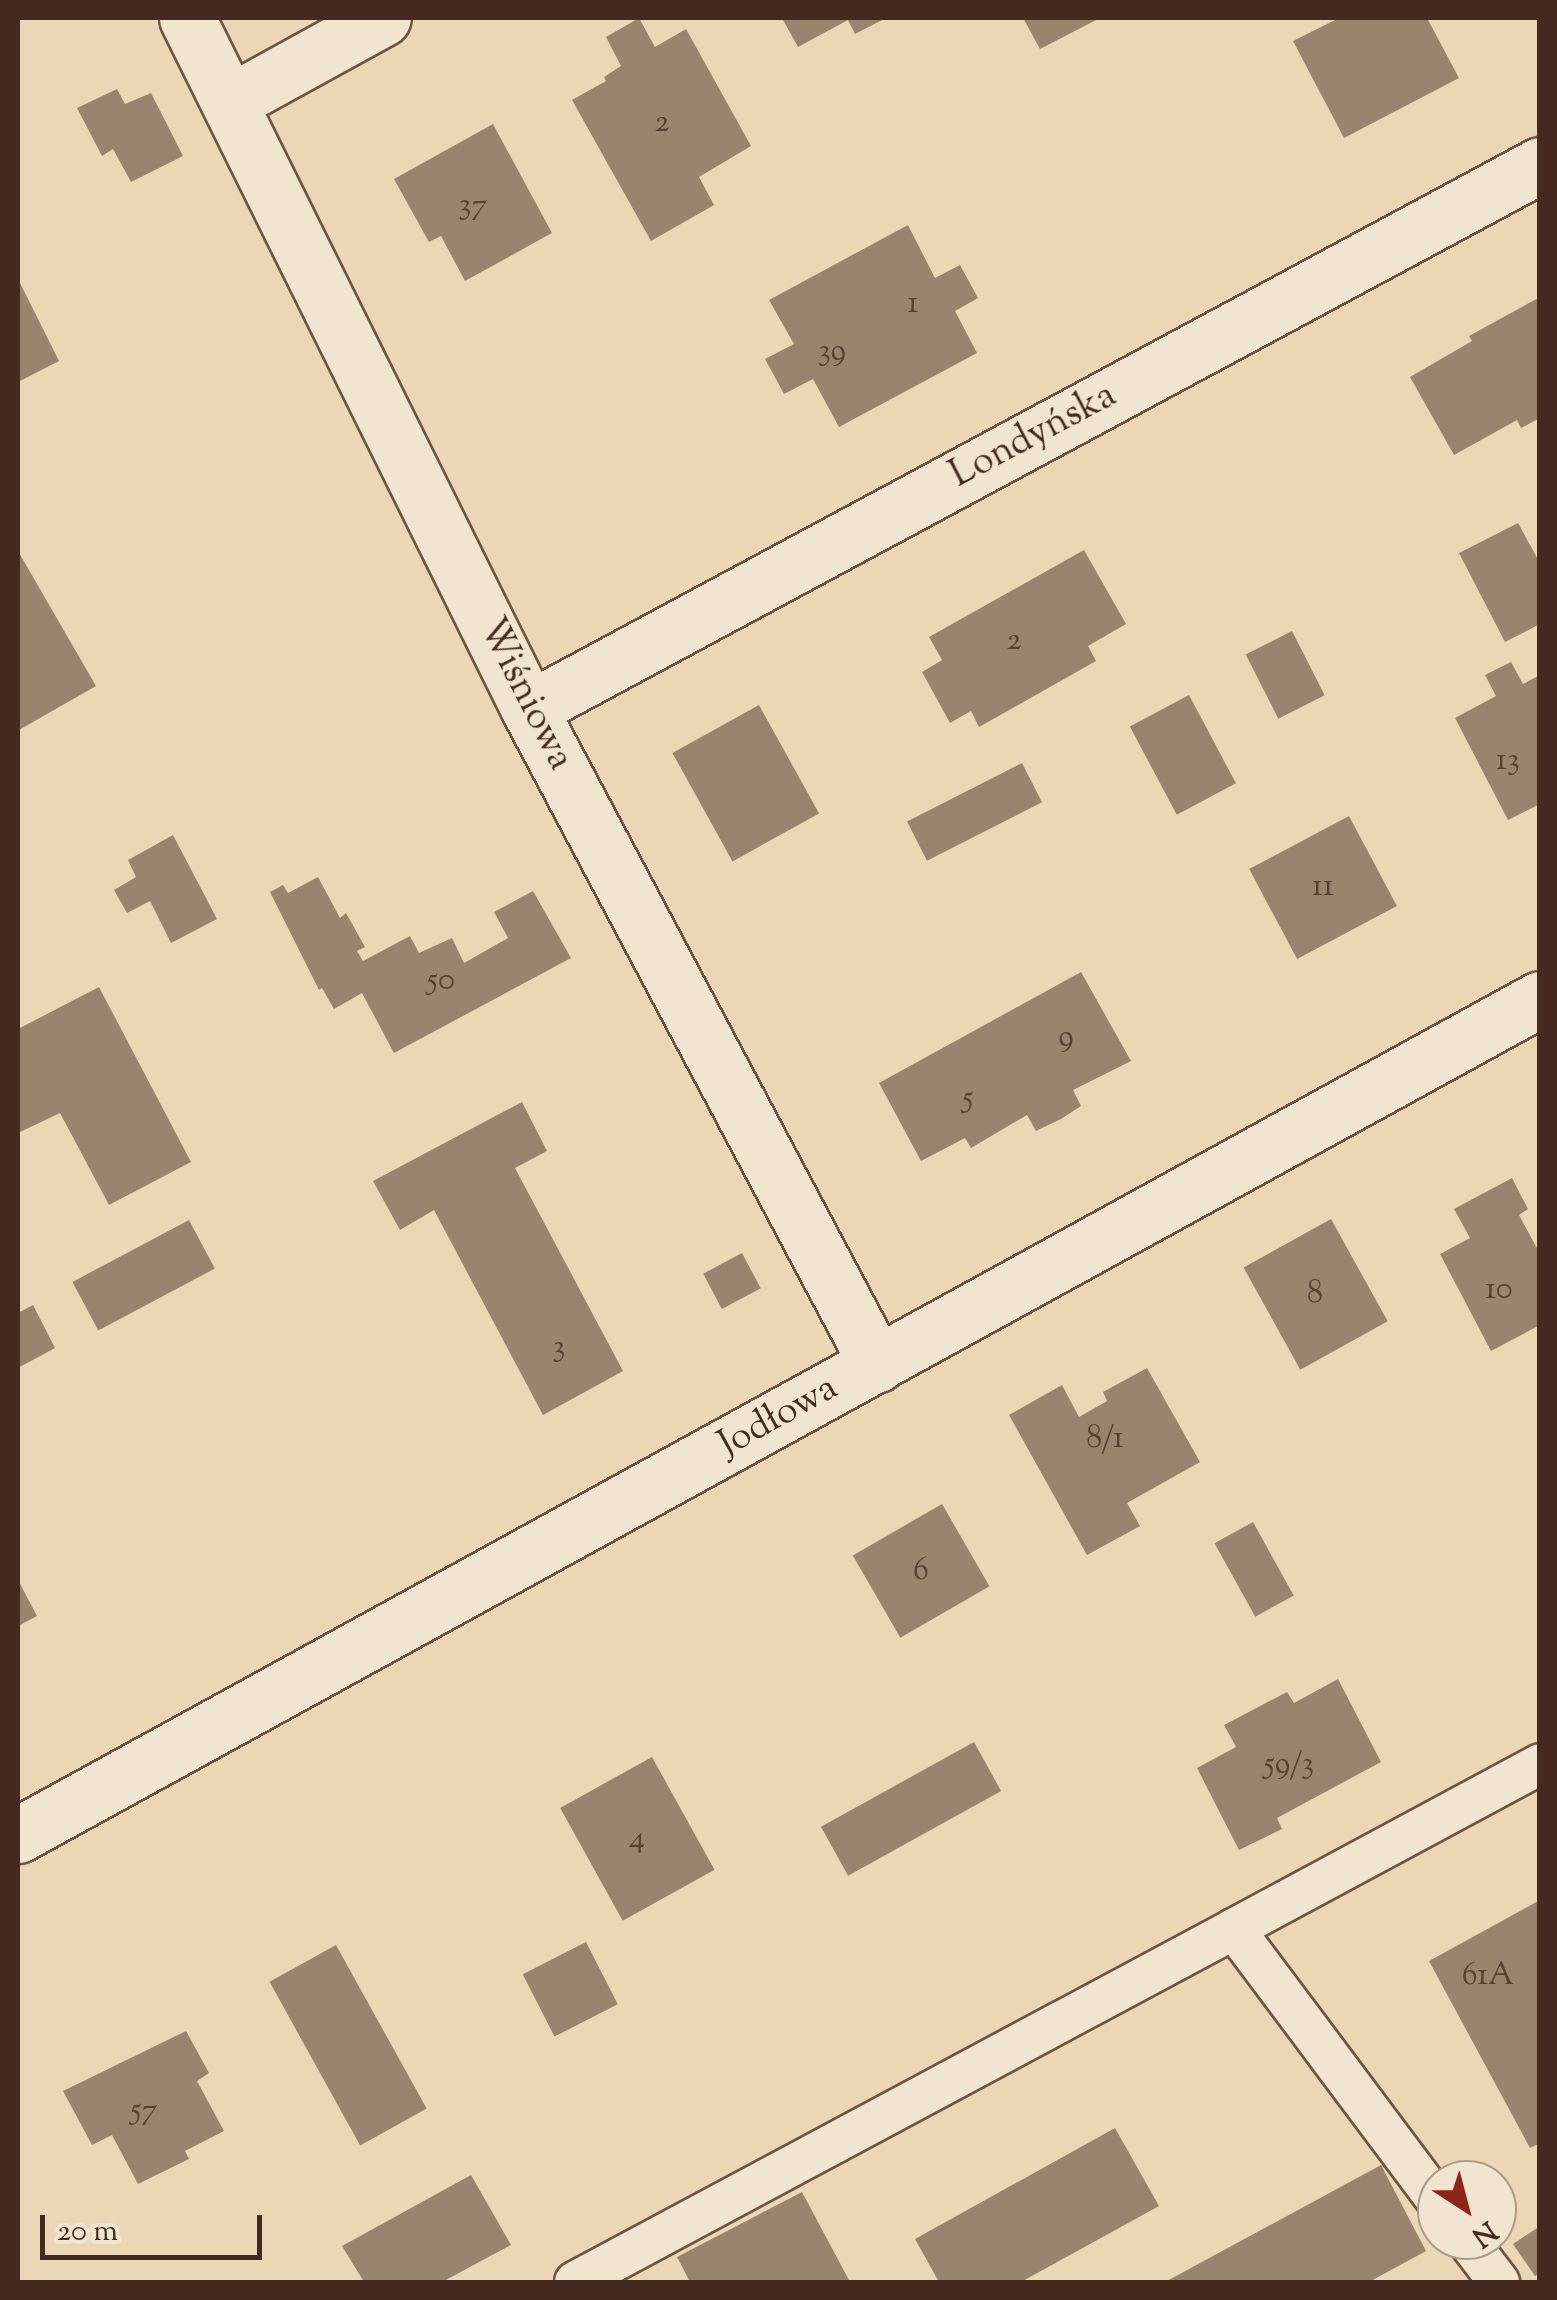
<!DOCTYPE html>
<meta charset="utf-8">
<style>
body{margin:0}
#map{position:relative;width:1557px;height:2300px;overflow:hidden;background:#ebd7b5;font-family:"Sorts Mill Goudy",serif}
div>[style]{position:absolute}
.building>*{inset:0;background:#9b846d;transform-origin:0 0}
.roads{filter:drop-shadow(2px 0 #6e5545) drop-shadow(-2px 0 #6e5545) drop-shadow(0 2px #6e5545) drop-shadow(0 -2px #6e5545)}
.lane>*{height:40px;margin:-20px;padding:0 20px;transform-origin:20px;border-radius:20px;background:#f2e5cf}
.street>*{height:55px;margin:-27.5px;padding:0 27.5px;transform-origin:27.5px;border-radius:27.5px;background:#f2e5cf}
span{translate:-50% -50%;white-space:nowrap;text-align:center;line-height:1.15;-webkit-text-stroke:9px #f2e5cf;paint-order:stroke}
.number-label{font-size:32px;color:#5a4033}
.number-label span{-webkit-text-stroke-width:0}
.street-label{font-size:38px;color:#452a20}
.frame{position:absolute;inset:0;border:20px solid #452a20;pointer-events:none}
.north{position:absolute;left:1417px;top:2160px;width:100px;height:100px;box-sizing:border-box;background:#f2e5cf;border:2px solid #ad9a89;border-radius:50%;rotate:144deg;font-size:28px;font-weight:700;line-height:40px;text-align:center;color:#452a20}
.north::after{content:'';display:block;margin:auto;width:35px;height:45px;background:#8f2418;clip-path:polygon(50% 0,100% 100%,50% 72%,0 100%)}
.scale{position:absolute;left:40px;top:2215px;width:222px;height:45px;box-sizing:border-box;border:5px solid #452a20;border-top:0;padding-left:12px;font-size:30px;line-height:35px;white-space:nowrap;color:#452a20;-webkit-text-stroke:8px #f2e5cf;paint-order:stroke}
</style>
<div id="map">
<div class="building">
<div style="clip-path:polygon(639px 18px,655px 47px,686px 29px,751px 146px,699px 177px,714px 205px,651px 241px,572px 100px,606px 81px,604px 77px,621px 66px,606px 37px)"></div>
<div style="clip-path:polygon(782px 18px,886px 18px,855px 34px,848px 20px,798px 47px)"></div>
<div style="clip-path:polygon(1023px 18px,1100px 18px,1040px 49px)"></div>
<div style="clip-path:polygon(1339px 18px,1427px 18px,1459px 78px,1344px 138px,1293px 41px)"></div>
<div style="clip-path:polygon(117px 89px,125px 104px,151px 93px,183px 156px,131px 182px,113px 149px,102px 156px,77px 108px)"></div>
<div style="clip-path:polygon(493px 124px,552px 233px,465px 281px,441px 236px,429px 242px,394px 179px)"></div>
<div style="clip-path:polygon(908px 225px,935px 278px,960px 265px,978px 298px,955px 311px,977px 353px,839px 427px,813px 379px,784px 394px,765px 359px,794px 344px,769px 300px)"></div>
<div style="clip-path:polygon(18px 279px,59px 361px,18px 382px)"></div>
<div style="clip-path:polygon(1540px 297px,1540px 418px,1521px 428px,1517px 420px,1454px 455px,1410px 377px,1472px 341px,1469px 336px)"></div>
<div style="clip-path:polygon(1518px 523px,1540px 563px,1540px 624px,1505px 642px,1459px 553px)"></div>
<div style="clip-path:polygon(1084px 550px,1126px 624px,1088px 646px,1096px 661px,979px 727px,971px 711px,950px 723px,922px 672px,942px 660px,929px 637px)"></div>
<div style="clip-path:polygon(18px 551px,96px 686px,19px 730px,18px 727px)"></div>
<div style="left:1292px;top:631px;width:72px;height:52px;rotate:63deg"></div>
<div style="clip-path:polygon(1511px 662px,1523px 684px,1540px 675px,1540px 804px,1508px 820px,1455px 718px,1496px 696px,1485px 675px)"></div>
<div style="left:1189px;top:695px;width:100px;height:67px;rotate:62deg"></div>
<div style="left:759px;top:705px;width:124px;height:99px;rotate:61deg"></div>
<div style="left:1022px;top:763px;width:44px;height:129px;rotate:63deg"></div>
<div style="left:1349px;top:816px;width:102px;height:113px;rotate:62deg"></div>
<div style="clip-path:polygon(173px 835px,217px 919px,171px 943px,150px 901px,127px 913px,114px 890px,136px 877px,128px 860px)"></div>
<div style="clip-path:polygon(318px 877px,340px 918px,346px 913px,365px 947px,357px 951px,363px 961px,410px 936px,419px 953px,452px 938px,464px 963px,508px 938px,494px 912px,533px 891px,571px 958px,394px 1053px,362px 993px,334px 1009px,322px 988px,319px 990px,270px 892px,283px 885px,288px 893px)"></div>
<div style="clip-path:polygon(1081px 972px,1131px 1061px,1073px 1090px,1081px 1106px,1061px 1119px,1036px 1131px,1027px 1115px,971px 1148px,965px 1138px,921px 1161px,879px 1083px)"></div>
<div style="clip-path:polygon(99px 987px,191px 1162px,109px 1205px,60px 1113px,18px 1133px,18px 1029px)"></div>
<div style="clip-path:polygon(522px 1102px,547px 1151px,515px 1168px,623px 1371px,543px 1415px,434px 1210px,400px 1230px,373px 1181px)"></div>
<div style="clip-path:polygon(1512px 1178px,1528px 1209px,1519px 1215px,1540px 1254px,1540px 1325px,1491px 1351px,1440px 1254px,1470px 1238px,1454px 1209px)"></div>
<div style="left:1331px;top:1219px;width:117px;height:100px;rotate:61deg"></div>
<div style="left:189px;top:1220px;width:55px;height:132px;rotate:62deg"></div>
<div style="left:742px;top:1253px;width:40px;height:44px;rotate:62deg"></div>
<div style="clip-path:polygon(33px 1305px,55px 1348px,18px 1368px,18px 1313px)"></div>
<div style="clip-path:polygon(1147px 1368px,1200px 1462px,1127px 1503px,1140px 1526px,1087px 1555px,1009px 1415px,1062px 1385px,1079px 1417px,1107px 1401px,1103px 1392px)"></div>
<div style="left:942px;top:1504px;width:95px;height:103px;rotate:60deg"></div>
<div style="left:1253px;top:1522px;width:84px;height:44px;rotate:61deg"></div>
<div style="clip-path:polygon(18px 1580px,37px 1616px,18px 1626px)"></div>
<div style="clip-path:polygon(1338px 1679px,1381px 1762px,1277px 1818px,1282px 1829px,1239px 1850px,1197px 1768px,1236px 1747px,1224px 1725px,1287px 1692px,1294px 1703px)"></div>
<div style="left:974px;top:1742px;width:56px;height:175px;rotate:61deg"></div>
<div style="left:652px;top:1757px;width:129px;height:105px;rotate:61deg"></div>
<div style="clip-path:polygon(1540px 1900px,1540px 2143px,1530px 2148px,1429px 1961px)"></div>
<div style="left:586px;top:1942px;width:70px;height:71px;rotate:63deg"></div>
<div style="left:336px;top:1945px;width:187px;height:76px;rotate:61deg"></div>
<div style="clip-path:polygon(186px 2031px,209px 2073px,197px 2081px,224px 2131px,185px 2151px,189px 2159px,138px 2184px,112px 2135px,92px 2145px,63px 2091px)"></div>
<div style="clip-path:polygon(1115px 2128px,1159px 2206px,1021px 2282px,939px 2282px,915px 2239px)"></div>
<div style="clip-path:polygon(1381px 2165px,1426px 2251px,1369px 2282px,1165px 2282px)"></div>
<div style="clip-path:polygon(471px 2175px,511px 2245px,442px 2282px,364px 2282px,342px 2246px)"></div>
<div style="clip-path:polygon(802px 2192px,850px 2282px,690px 2282px,677px 2257px)"></div>
<div style="clip-path:polygon(1540px 2226px,1540px 2273px,1535px 2276px,1513px 2244px)"></div>
</div>
<div class="roads">
<div class="lane">
<div style="left:1234px;top:1929px;width:348px;rotate:-28.3deg"></div>
<div style="left:1467px;top:2240px;width:53px;rotate:52.7deg"></div>
<div style="left:575px;top:2282px;width:748px;rotate:-28.18deg"></div>
<div style="left:1234px;top:1929px;width:339px;rotate:53.2deg"></div>
</div>
<div class="street">
<div style="left:187px;top:18px;width:771px;rotate:63.67deg"></div>
<div style="left:529px;top:709px;width:742px;rotate:62.02deg"></div>
<div style="left:232px;top:101px;width:172px;rotate:-28.8deg"></div>
<div style="left:529px;top:709px;width:1148px;rotate:-28.28deg"></div>
<div style="left:18px;top:1835px;width:1736px;rotate:-28.78deg"></div>
</div>
</div>
<div class="number-label">
<span style="left:662px;top:123px">2</span>
<span style="left:473px;top:206px">37</span>
<span style="left:913px;top:304px">1</span>
<span style="left:832px;top:352px">39</span>
<span style="left:1014px;top:641px">2</span>
<span style="left:1508px;top:761px">13</span>
<span style="left:1323px;top:887px">11</span>
<span style="left:441px;top:981px">50</span>
<span style="left:1066px;top:1038px">9</span>
<span style="left:968px;top:1099px">5</span>
<span style="left:1499px;top:1290px">10</span>
<span style="left:1315px;top:1294px">8</span>
<span style="left:559px;top:1348px">3</span>
<span style="left:1105px;top:1439px">8/1</span>
<span style="left:921px;top:1571px">6</span>
<span style="left:1289px;top:1765px">59/3</span>
<span style="left:637px;top:1839px">4</span>
<span style="left:1488px;top:1976px">61A</span>
<span style="left:144px;top:2111px">57</span>
</div>
<div class="street-label">
<span style="left:1034px;top:437px;rotate:-28deg">Londyńska</span>
<span style="left:524px;top:695px;rotate:63deg">Wiśniowa</span>
<span style="left:779px;top:1418px;rotate:-29deg">Jodłowa</span>
</div>
<div class="frame"></div>
<div class="north">N</div>
<div class="scale">20 m</div>
</div>
